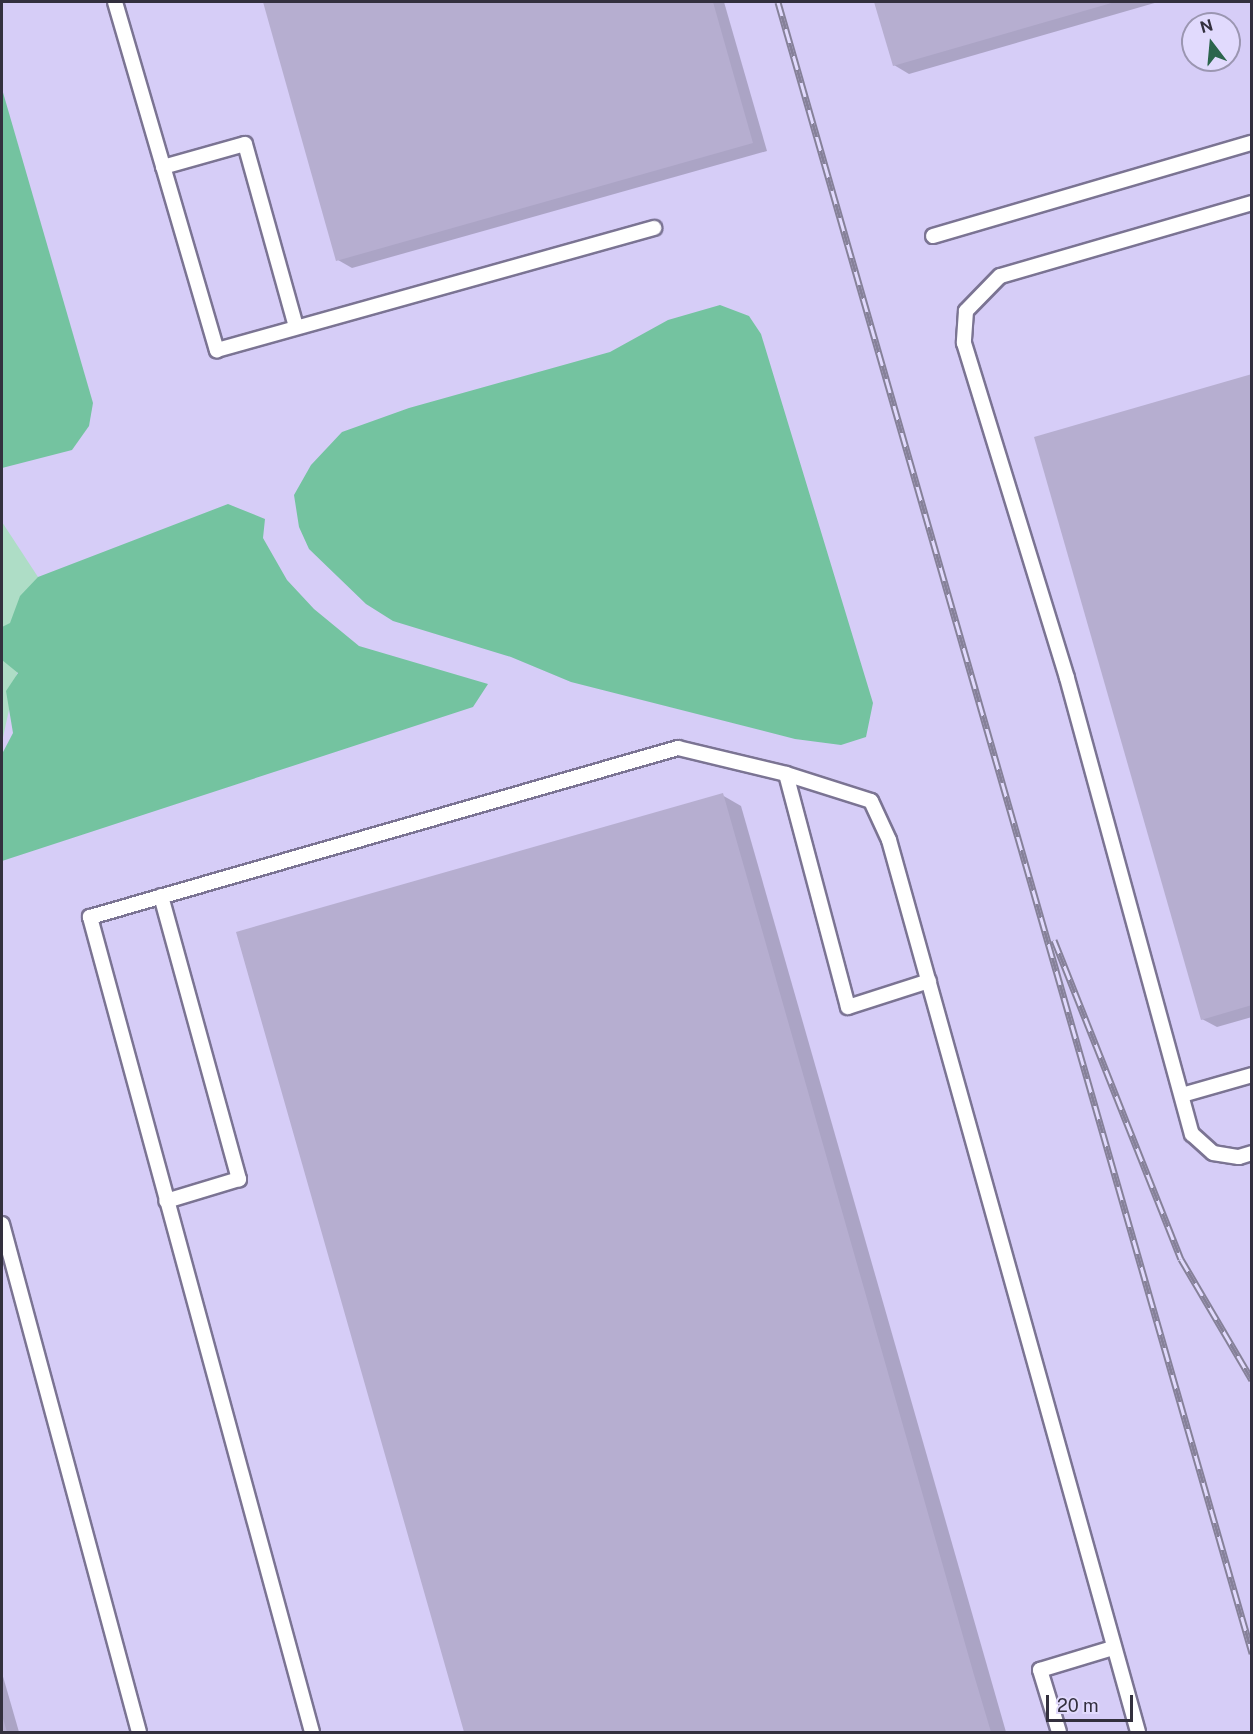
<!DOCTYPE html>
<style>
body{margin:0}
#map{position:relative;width:1253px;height:1734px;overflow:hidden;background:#e1dafd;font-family:"Public Sans",sans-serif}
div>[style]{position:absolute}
.built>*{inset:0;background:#d6cdf7}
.green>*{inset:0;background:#aeddc6}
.water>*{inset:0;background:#74c3a0}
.shadow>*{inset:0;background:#0003}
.building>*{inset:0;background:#b6aed0}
.roads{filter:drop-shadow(2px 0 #7b7493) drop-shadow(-2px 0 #7b7493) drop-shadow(0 2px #7b7493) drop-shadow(0 -2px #7b7493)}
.lane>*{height:14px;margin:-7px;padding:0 7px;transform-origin:7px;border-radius:7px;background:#fff}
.rail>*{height:7px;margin-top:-3.5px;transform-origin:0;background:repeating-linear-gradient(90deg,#e1dafd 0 14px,#868199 0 28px);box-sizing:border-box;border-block:2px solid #868199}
span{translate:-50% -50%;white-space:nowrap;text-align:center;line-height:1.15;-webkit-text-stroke:6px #e1dafd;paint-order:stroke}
.frame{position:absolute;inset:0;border:3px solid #33303e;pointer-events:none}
.north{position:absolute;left:1181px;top:12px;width:60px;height:60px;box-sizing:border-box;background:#e1dafd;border:2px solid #9b96b1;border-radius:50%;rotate:344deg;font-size:16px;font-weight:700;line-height:24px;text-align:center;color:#33303e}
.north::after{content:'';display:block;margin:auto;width:21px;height:27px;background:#2c654d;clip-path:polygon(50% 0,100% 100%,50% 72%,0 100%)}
.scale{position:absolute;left:1046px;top:1695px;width:87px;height:27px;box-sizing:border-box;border:3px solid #33303e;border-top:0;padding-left:8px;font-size:18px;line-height:21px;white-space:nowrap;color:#33303e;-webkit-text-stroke:4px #e1dafd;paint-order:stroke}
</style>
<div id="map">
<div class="built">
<div style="clip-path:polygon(evenodd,2px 2px,1251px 2px,1251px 1732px,2px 1732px,2px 2px,1193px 24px,1229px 24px,1229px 60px,1193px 60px,1193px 24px)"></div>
</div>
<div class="green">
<div style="clip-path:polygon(2px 522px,38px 577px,2px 742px)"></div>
</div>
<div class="water">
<div style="clip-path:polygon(2px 89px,93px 403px,89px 426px,72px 450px,2px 468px)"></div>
<div style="clip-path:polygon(720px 305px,749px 316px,761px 334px,873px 703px,866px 737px,841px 745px,795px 739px,571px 682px,511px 657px,393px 621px,366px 604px,309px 549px,299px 527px,294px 495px,311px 465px,342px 432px,409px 408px,610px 352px,668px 320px)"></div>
<div style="clip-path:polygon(228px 504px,265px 519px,263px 538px,287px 580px,314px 609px,359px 646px,488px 684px,473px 707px,2px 861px,2px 754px,13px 733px,6px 691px,18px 673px,2px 660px,2px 627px,10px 623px,20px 596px,38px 577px)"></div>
</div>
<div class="shadow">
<div style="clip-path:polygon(264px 2px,724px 2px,767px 151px,352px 268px,338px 260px)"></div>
<div style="clip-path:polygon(876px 2px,1158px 2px,909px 74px,894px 65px)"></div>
<div style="clip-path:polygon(1252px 376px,1252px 1017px,1217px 1027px,1202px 1019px)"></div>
<div style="clip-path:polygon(722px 795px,741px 806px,1006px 1732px,466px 1732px,237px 933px)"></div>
<div style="clip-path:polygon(2px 1673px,19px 1732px,2px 1732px)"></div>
</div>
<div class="building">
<div style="clip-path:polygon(263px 2px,713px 2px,753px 143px,336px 261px)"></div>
<div style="clip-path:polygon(874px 2px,1115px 2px,893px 66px)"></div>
<div style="clip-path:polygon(1252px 374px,1252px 1005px,1201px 1020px,1034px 437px)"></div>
<div style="clip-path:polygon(723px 793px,974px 1675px,991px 1732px,464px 1732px,236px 932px)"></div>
<div style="clip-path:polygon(2px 1715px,7px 1732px,2px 1732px)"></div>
</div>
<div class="roads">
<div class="lane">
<div style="left:115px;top:2px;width:363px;rotate:73.7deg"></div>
<div style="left:217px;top:350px;width:454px;rotate:-15.6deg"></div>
<div style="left:163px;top:167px;width:85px;rotate:-15.7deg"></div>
<div style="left:245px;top:144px;width:190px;rotate:74.4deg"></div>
<div style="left:1252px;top:203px;width:262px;rotate:163.8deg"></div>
<div style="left:1000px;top:276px;width:49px;rotate:134.2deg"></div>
<div style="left:966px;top:311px;width:32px;rotate:94deg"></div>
<div style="left:964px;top:343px;width:350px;rotate:72.9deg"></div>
<div style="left:1067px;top:678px;width:473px;rotate:74.7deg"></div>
<div style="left:1192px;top:1134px;width:28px;rotate:42deg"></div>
<div style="left:1213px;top:1153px;width:26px;rotate:9deg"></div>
<div style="left:1239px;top:1157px;width:14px;rotate:-17deg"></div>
<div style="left:933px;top:236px;width:332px;rotate:-16.3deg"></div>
<div style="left:786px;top:774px;width:241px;rotate:75.1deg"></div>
<div style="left:848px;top:1007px;width:85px;rotate:-17.8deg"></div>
<div style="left:161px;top:896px;width:294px;rotate:74.6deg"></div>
<div style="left:239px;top:1179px;width:76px;rotate:163.2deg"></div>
<div style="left:1182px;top:1095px;width:73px;rotate:-15.9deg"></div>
<div style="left:2px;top:1224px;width:526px;rotate:74.91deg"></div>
<div style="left:312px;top:1732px;width:845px;rotate:-105.24deg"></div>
<div style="left:90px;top:917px;width:612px;rotate:-16.04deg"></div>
<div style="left:678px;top:748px;width:111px;rotate:13.5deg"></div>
<div style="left:786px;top:774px;width:89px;rotate:17.6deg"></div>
<div style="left:871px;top:801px;width:43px;rotate:65.2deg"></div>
<div style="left:889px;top:840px;width:926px;rotate:74.4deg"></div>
<div style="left:1059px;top:1732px;width:65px;rotate:-107deg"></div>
<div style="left:1040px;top:1670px;width:76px;rotate:-16.8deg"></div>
</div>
</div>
<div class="rail">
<div style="left:778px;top:2px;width:1718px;rotate:73.98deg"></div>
<div style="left:1054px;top:940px;width:343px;rotate:68.3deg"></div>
<div style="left:1181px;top:1259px;width:140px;rotate:59.6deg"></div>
</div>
<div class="frame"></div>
<div class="north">N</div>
<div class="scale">20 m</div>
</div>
